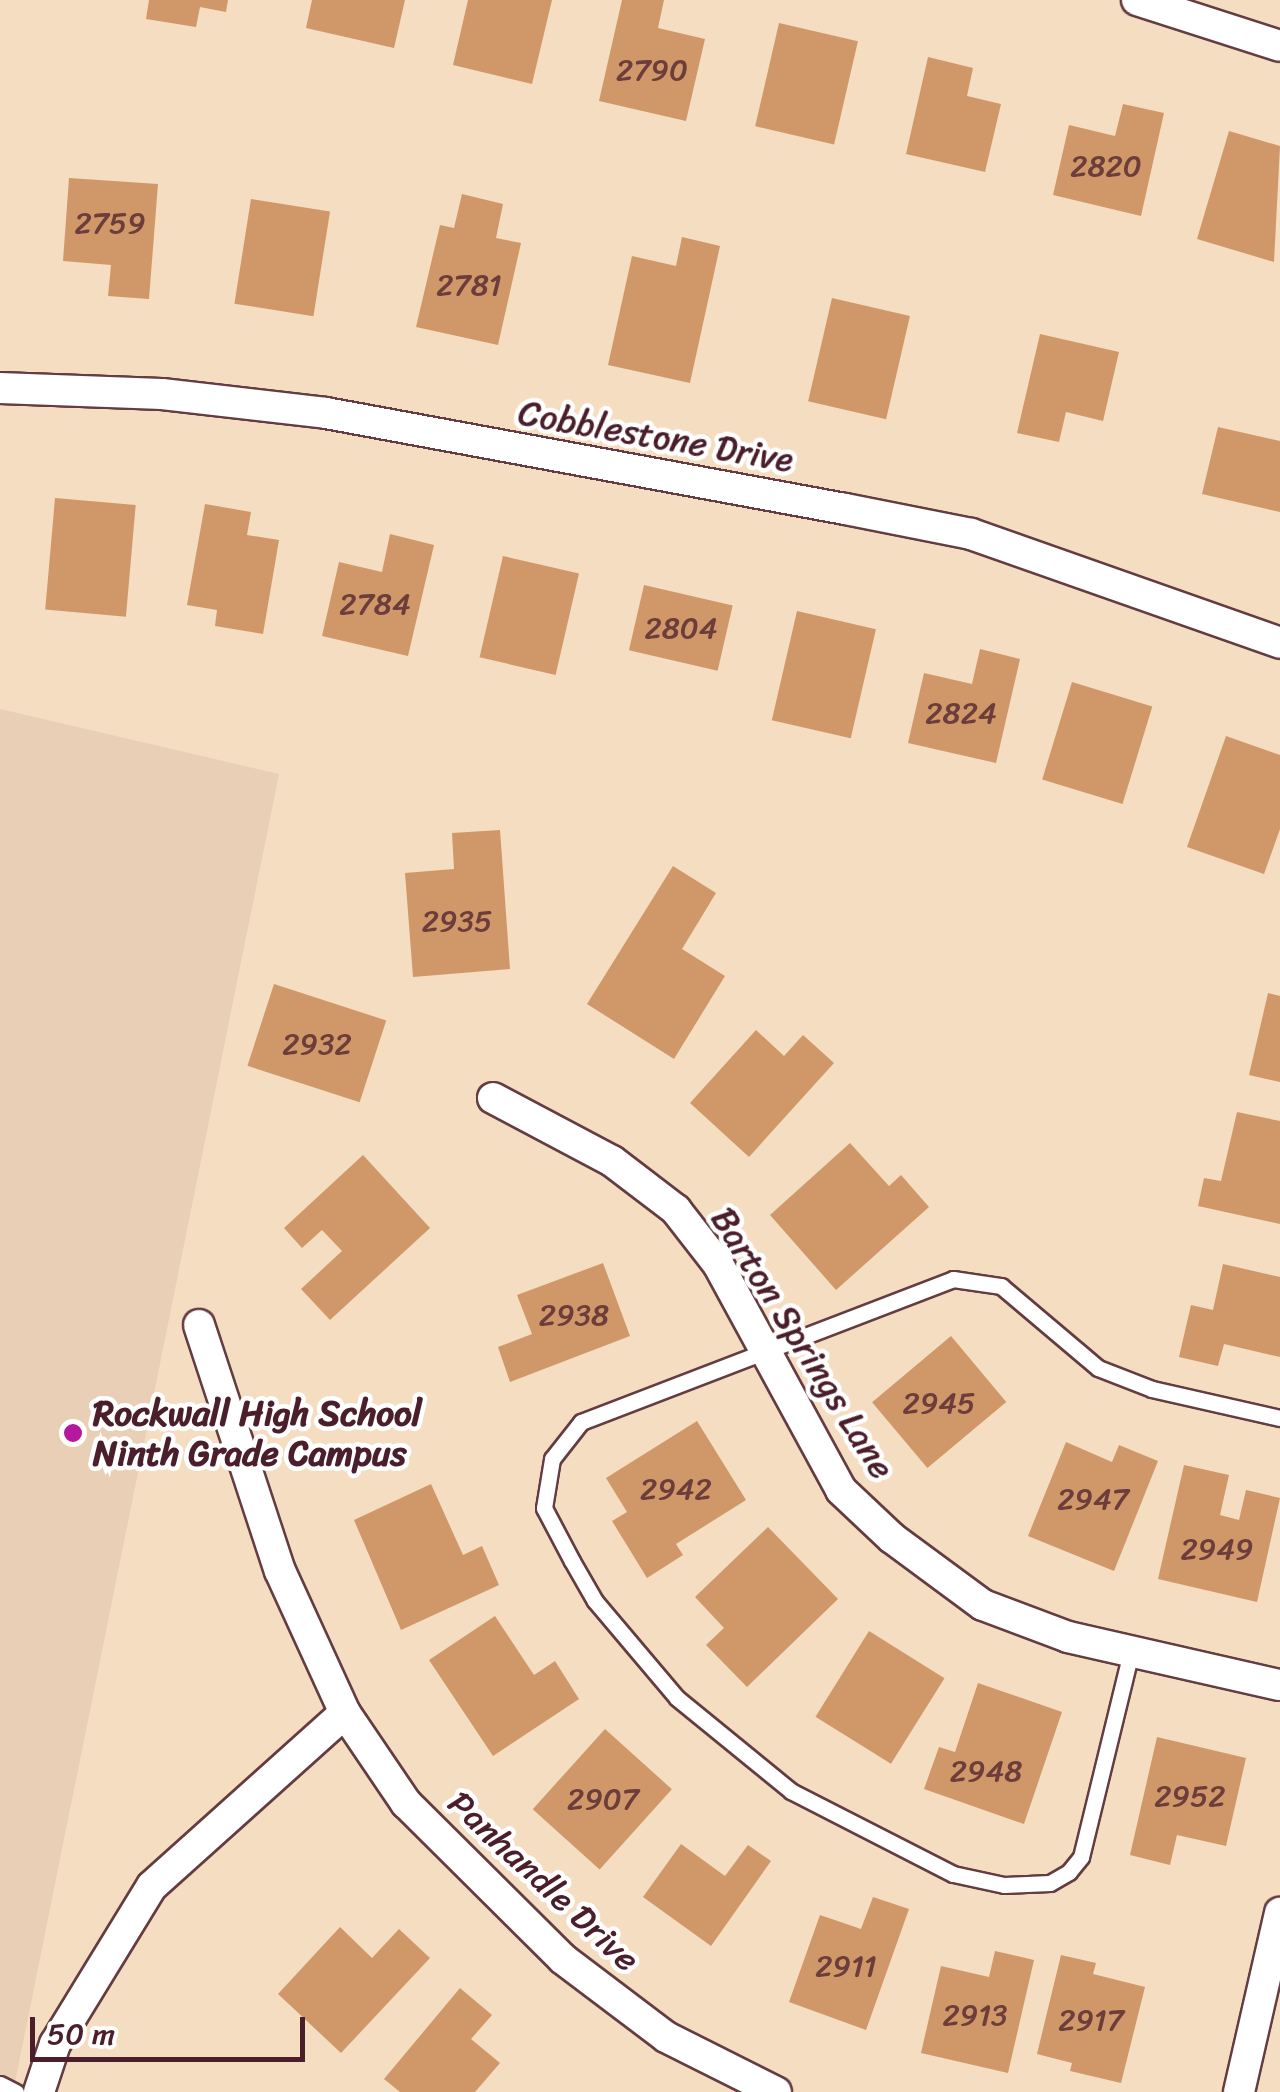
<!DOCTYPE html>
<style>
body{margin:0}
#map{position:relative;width:1280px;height:2092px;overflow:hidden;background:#f4ddc0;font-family:Sriracha,sans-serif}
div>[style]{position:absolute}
.built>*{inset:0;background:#e8cfb5}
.building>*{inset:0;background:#d09869;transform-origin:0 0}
.roads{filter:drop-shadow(2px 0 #643c41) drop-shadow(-2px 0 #643c41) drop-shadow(0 2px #643c41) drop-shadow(0 -2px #643c41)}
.lane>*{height:15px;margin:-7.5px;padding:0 7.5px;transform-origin:7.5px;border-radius:7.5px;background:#fff}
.street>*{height:30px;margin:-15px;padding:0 15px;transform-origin:15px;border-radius:15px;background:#fff}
.dots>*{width:28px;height:28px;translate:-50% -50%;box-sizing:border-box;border:5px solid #fff;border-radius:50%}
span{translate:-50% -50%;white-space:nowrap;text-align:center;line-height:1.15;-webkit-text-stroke:9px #fff;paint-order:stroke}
.number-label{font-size:30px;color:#6c3d3a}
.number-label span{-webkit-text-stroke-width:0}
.street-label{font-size:35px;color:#4a1f2b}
.poi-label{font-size:35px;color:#4a1f2b;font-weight:700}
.left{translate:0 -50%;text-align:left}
.scale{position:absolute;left:30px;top:2017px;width:275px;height:45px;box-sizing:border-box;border:5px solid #4a1f2b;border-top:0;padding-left:12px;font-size:30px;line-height:35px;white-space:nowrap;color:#4a1f2b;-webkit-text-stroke:8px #fff;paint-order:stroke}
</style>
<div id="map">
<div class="built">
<div style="clip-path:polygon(0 709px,279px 774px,13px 2092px,0 2092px)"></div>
</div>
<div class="building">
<div style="clip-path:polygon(149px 0,228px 0,226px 12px,200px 7px,196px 27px,146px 19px)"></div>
<div style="clip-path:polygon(312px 0,405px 0,394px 48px,306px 28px)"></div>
<div style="clip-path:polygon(468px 0,552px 0,532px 84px,453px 65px)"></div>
<div style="clip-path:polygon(622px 0,664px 0,658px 28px,705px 39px,686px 121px,599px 101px)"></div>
<div style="left:779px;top:23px;width:81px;height:106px;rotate:13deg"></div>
<div style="clip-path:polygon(928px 57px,973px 68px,967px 96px,1001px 104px,985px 172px,906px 154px)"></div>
<div style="clip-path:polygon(1123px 104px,1164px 113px,1141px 216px,1053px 195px,1069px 125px,1115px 136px)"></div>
<div style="clip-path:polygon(1229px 131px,1280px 146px,1274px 262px,1197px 239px)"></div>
<div style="clip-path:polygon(69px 178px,158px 184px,149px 299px,108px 296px,111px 265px,63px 261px)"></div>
<div style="clip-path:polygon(462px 194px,503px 204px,496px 238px,521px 243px,498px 345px,416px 327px,440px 225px,454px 228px)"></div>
<div style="left:251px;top:199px;width:80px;height:106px;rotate:9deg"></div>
<div style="clip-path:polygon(682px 237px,720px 246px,690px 383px,608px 365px,632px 256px,676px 266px)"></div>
<div style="left:832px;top:298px;width:80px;height:106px;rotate:13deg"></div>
<div style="clip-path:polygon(1040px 334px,1119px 352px,1103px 421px,1066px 412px,1059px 442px,1017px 433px)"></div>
<div style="clip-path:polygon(1218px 427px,1280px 441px,1280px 512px,1202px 494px)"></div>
<div style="left:55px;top:498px;width:81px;height:112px;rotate:5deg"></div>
<div style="clip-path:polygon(205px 504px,251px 512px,247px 535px,279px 540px,263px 634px,215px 626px,217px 610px,187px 605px)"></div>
<div style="clip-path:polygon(390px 534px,434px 545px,408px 656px,322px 636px,339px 562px,382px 572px)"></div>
<div style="left:503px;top:556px;width:78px;height:104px;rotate:13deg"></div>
<div style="left:644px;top:585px;width:91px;height:67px;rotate:13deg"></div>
<div style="left:797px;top:611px;width:81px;height:112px;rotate:13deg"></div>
<div style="clip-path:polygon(980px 649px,1020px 659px,996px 763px,908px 743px,924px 673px,972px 684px)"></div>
<div style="left:1072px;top:682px;width:84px;height:102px;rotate:17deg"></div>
<div style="clip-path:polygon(1226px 736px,1280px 755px,1280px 829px,1264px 874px,1187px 847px)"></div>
<div style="clip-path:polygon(500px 830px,510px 969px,413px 977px,405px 873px,454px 869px,452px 833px)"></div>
<div style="clip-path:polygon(673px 866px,716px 893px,682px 949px,725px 976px,674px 1059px,587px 1004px)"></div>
<div style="left:274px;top:984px;width:118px;height:86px;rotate:18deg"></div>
<div style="clip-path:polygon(1268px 993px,1280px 996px,1280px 1082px,1249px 1075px)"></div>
<div style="clip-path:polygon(756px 1030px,784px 1056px,803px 1035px,834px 1063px,749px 1157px,690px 1103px)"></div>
<div style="clip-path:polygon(1237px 1112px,1280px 1121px,1280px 1224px,1198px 1206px,1204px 1178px,1221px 1181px)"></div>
<div style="clip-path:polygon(850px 1143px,889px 1186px,901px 1175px,929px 1207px,836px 1290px,770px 1215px)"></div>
<div style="clip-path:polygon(363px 1155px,430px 1228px,330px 1320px,301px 1289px,342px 1251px,322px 1230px,302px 1248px,284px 1228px)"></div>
<div style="clip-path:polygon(603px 1263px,630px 1336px,510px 1382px,498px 1347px,532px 1334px,517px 1295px)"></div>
<div style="clip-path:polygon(1223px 1264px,1280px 1277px,1280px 1357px,1224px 1344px,1218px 1366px,1179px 1357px,1191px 1305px,1213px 1310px)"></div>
<div style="left:951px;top:1336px;width:86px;height:103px;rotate:50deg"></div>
<div style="clip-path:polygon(697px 1421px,746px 1500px,676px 1544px,683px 1555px,647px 1578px,612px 1521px,627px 1512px,606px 1478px)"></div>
<div style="clip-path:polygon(1066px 1442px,1112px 1462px,1119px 1445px,1158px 1461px,1114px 1571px,1028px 1536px)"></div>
<div style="clip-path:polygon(1184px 1465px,1229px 1475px,1220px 1515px,1239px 1520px,1246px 1490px,1280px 1498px,1257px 1602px,1158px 1579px)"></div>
<div style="clip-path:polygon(431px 1484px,463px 1555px,482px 1546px,499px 1585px,401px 1630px,354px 1520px)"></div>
<div style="clip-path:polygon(768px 1527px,838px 1599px,747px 1687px,706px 1645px,724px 1628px,695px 1597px)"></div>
<div style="clip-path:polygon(495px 1616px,534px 1675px,555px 1661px,579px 1699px,493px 1756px,429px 1660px)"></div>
<div style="left:869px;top:1631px;width:89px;height:101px;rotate:32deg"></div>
<div style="clip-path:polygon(978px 1683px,1062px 1712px,1024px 1824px,924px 1789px,939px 1747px,955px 1752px)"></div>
<div style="left:605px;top:1729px;width:90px;height:108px;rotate:42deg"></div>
<div style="clip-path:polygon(1157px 1737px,1246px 1758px,1226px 1846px,1177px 1835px,1170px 1865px,1130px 1855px)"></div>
<div style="clip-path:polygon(681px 1844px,725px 1876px,748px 1845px,771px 1861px,711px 1946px,643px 1897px)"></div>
<div style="clip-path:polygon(873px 1897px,909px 1909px,866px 2030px,789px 2002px,820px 1915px,861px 1929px)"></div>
<div style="clip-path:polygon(340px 1927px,372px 1958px,399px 1929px,430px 1958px,341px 2053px,278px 1994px)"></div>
<div style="clip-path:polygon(995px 1951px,1034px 1960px,1008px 2073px,921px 2053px,941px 1966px,989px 1977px)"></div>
<div style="clip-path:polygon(1061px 1955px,1096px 1963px,1093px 1974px,1145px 1987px,1121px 2083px,1070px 2071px,1072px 2063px,1037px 2054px)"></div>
<div style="clip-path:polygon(460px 1988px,492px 2015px,471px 2039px,500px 2063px,475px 2092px,400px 2092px,384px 2079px)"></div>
</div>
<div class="roads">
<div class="lane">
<div style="left:1131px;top:1652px;width:211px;rotate:103.7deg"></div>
<div style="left:1081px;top:1857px;width:19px;rotate:129deg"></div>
<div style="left:1069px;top:1872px;width:22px;rotate:150deg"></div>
<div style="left:1050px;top:1883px;width:46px;rotate:177.5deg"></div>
<div style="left:1004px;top:1885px;width:52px;rotate:-167.8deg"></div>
<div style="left:953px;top:1874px;width:182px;rotate:-152.9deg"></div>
<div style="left:791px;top:1791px;width:147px;rotate:-140.8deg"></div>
<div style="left:677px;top:1698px;width:127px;rotate:-130.2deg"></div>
<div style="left:595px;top:1601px;width:46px;rotate:-119.9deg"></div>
<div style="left:572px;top:1561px;width:60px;rotate:-117.8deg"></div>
<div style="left:544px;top:1508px;width:50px;rotate:-80.7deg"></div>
<div style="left:552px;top:1459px;width:47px;rotate:-51.9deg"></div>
<div style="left:581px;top:1422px;width:399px;rotate:-21deg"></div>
<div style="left:953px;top:1279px;width:49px;rotate:8.3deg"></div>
<div style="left:1001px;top:1286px;width:127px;rotate:40.2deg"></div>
<div style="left:1098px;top:1368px;width:58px;rotate:21.3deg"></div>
<div style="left:1152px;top:1389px;width:131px;rotate:12.8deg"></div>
<div style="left:0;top:2084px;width:18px;rotate:27deg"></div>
</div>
<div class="street">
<div style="left:1137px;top:0;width:150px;rotate:17.8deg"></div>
<div style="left:0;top:388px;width:162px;rotate:2.1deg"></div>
<div style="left:162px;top:394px;width:165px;rotate:6.6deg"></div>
<div style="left:326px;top:413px;width:528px;rotate:10.48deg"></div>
<div style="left:845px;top:509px;width:128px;rotate:11.2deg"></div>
<div style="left:971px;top:534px;width:328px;rotate:19.4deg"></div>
<div style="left:493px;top:1098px;width:135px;rotate:27.9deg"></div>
<div style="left:612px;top:1161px;width:81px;rotate:37.4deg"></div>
<div style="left:676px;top:1210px;width:68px;rotate:52.1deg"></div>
<div style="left:718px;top:1264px;width:257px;rotate:61.4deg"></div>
<div style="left:841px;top:1490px;width:70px;rotate:43.3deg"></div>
<div style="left:892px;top:1538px;width:113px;rotate:36.4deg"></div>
<div style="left:983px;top:1605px;width:91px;rotate:20.6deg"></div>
<div style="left:1068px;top:1637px;width:217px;rotate:12.8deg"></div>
<div style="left:199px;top:1325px;width:259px;rotate:71.8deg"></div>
<div style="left:280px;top:1571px;width:156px;rotate:65.4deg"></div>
<div style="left:345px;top:1713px;width:109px;rotate:55.9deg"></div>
<div style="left:406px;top:1803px;width:221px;rotate:44.8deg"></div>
<div style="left:563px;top:1959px;width:129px;rotate:37.1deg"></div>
<div style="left:666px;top:2037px;width:123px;rotate:26.6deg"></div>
<div style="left:39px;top:2092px;width:51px;rotate:-71.6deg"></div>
<div style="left:55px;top:2044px;width:185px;rotate:-58.5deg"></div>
<div style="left:152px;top:1886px;width:259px;rotate:-41.9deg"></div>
<div style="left:1239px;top:2092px;width:184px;rotate:-77.1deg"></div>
</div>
</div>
<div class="dots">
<div style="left:73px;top:1433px;background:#b5179e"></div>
</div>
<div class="number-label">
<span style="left:652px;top:70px">2790</span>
<span style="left:1106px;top:166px">2820</span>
<span style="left:110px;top:223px">2759</span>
<span style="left:469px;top:285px">2781</span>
<span style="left:375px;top:604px">2784</span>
<span style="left:681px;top:628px">2804</span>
<span style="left:961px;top:713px">2824</span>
<span style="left:457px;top:921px">2935</span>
<span style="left:317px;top:1044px">2932</span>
<span style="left:574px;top:1315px">2938</span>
<span style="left:939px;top:1403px">2945</span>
<span style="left:676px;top:1489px">2942</span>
<span style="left:1093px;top:1499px">2947</span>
<span style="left:1217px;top:1549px">2949</span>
<span style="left:986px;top:1771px">2948</span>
<span style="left:1190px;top:1796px">2952</span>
<span style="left:603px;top:1799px">2907</span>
<span style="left:846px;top:1966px">2911</span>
<span style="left:975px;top:2015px">2913</span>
<span style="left:1091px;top:2020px">2917</span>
</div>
<div class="street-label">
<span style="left:656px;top:436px;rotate:10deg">Cobblestone Drive</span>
<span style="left:803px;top:1343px;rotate:58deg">Barton Springs Lane</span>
<span style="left:544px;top:1881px;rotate:43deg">Panhandle Drive</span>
</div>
<div class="poi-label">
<span class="left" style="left:93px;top:1433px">Rockwall High School<br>Ninth Grade Campus</span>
</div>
<div class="scale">50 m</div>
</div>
